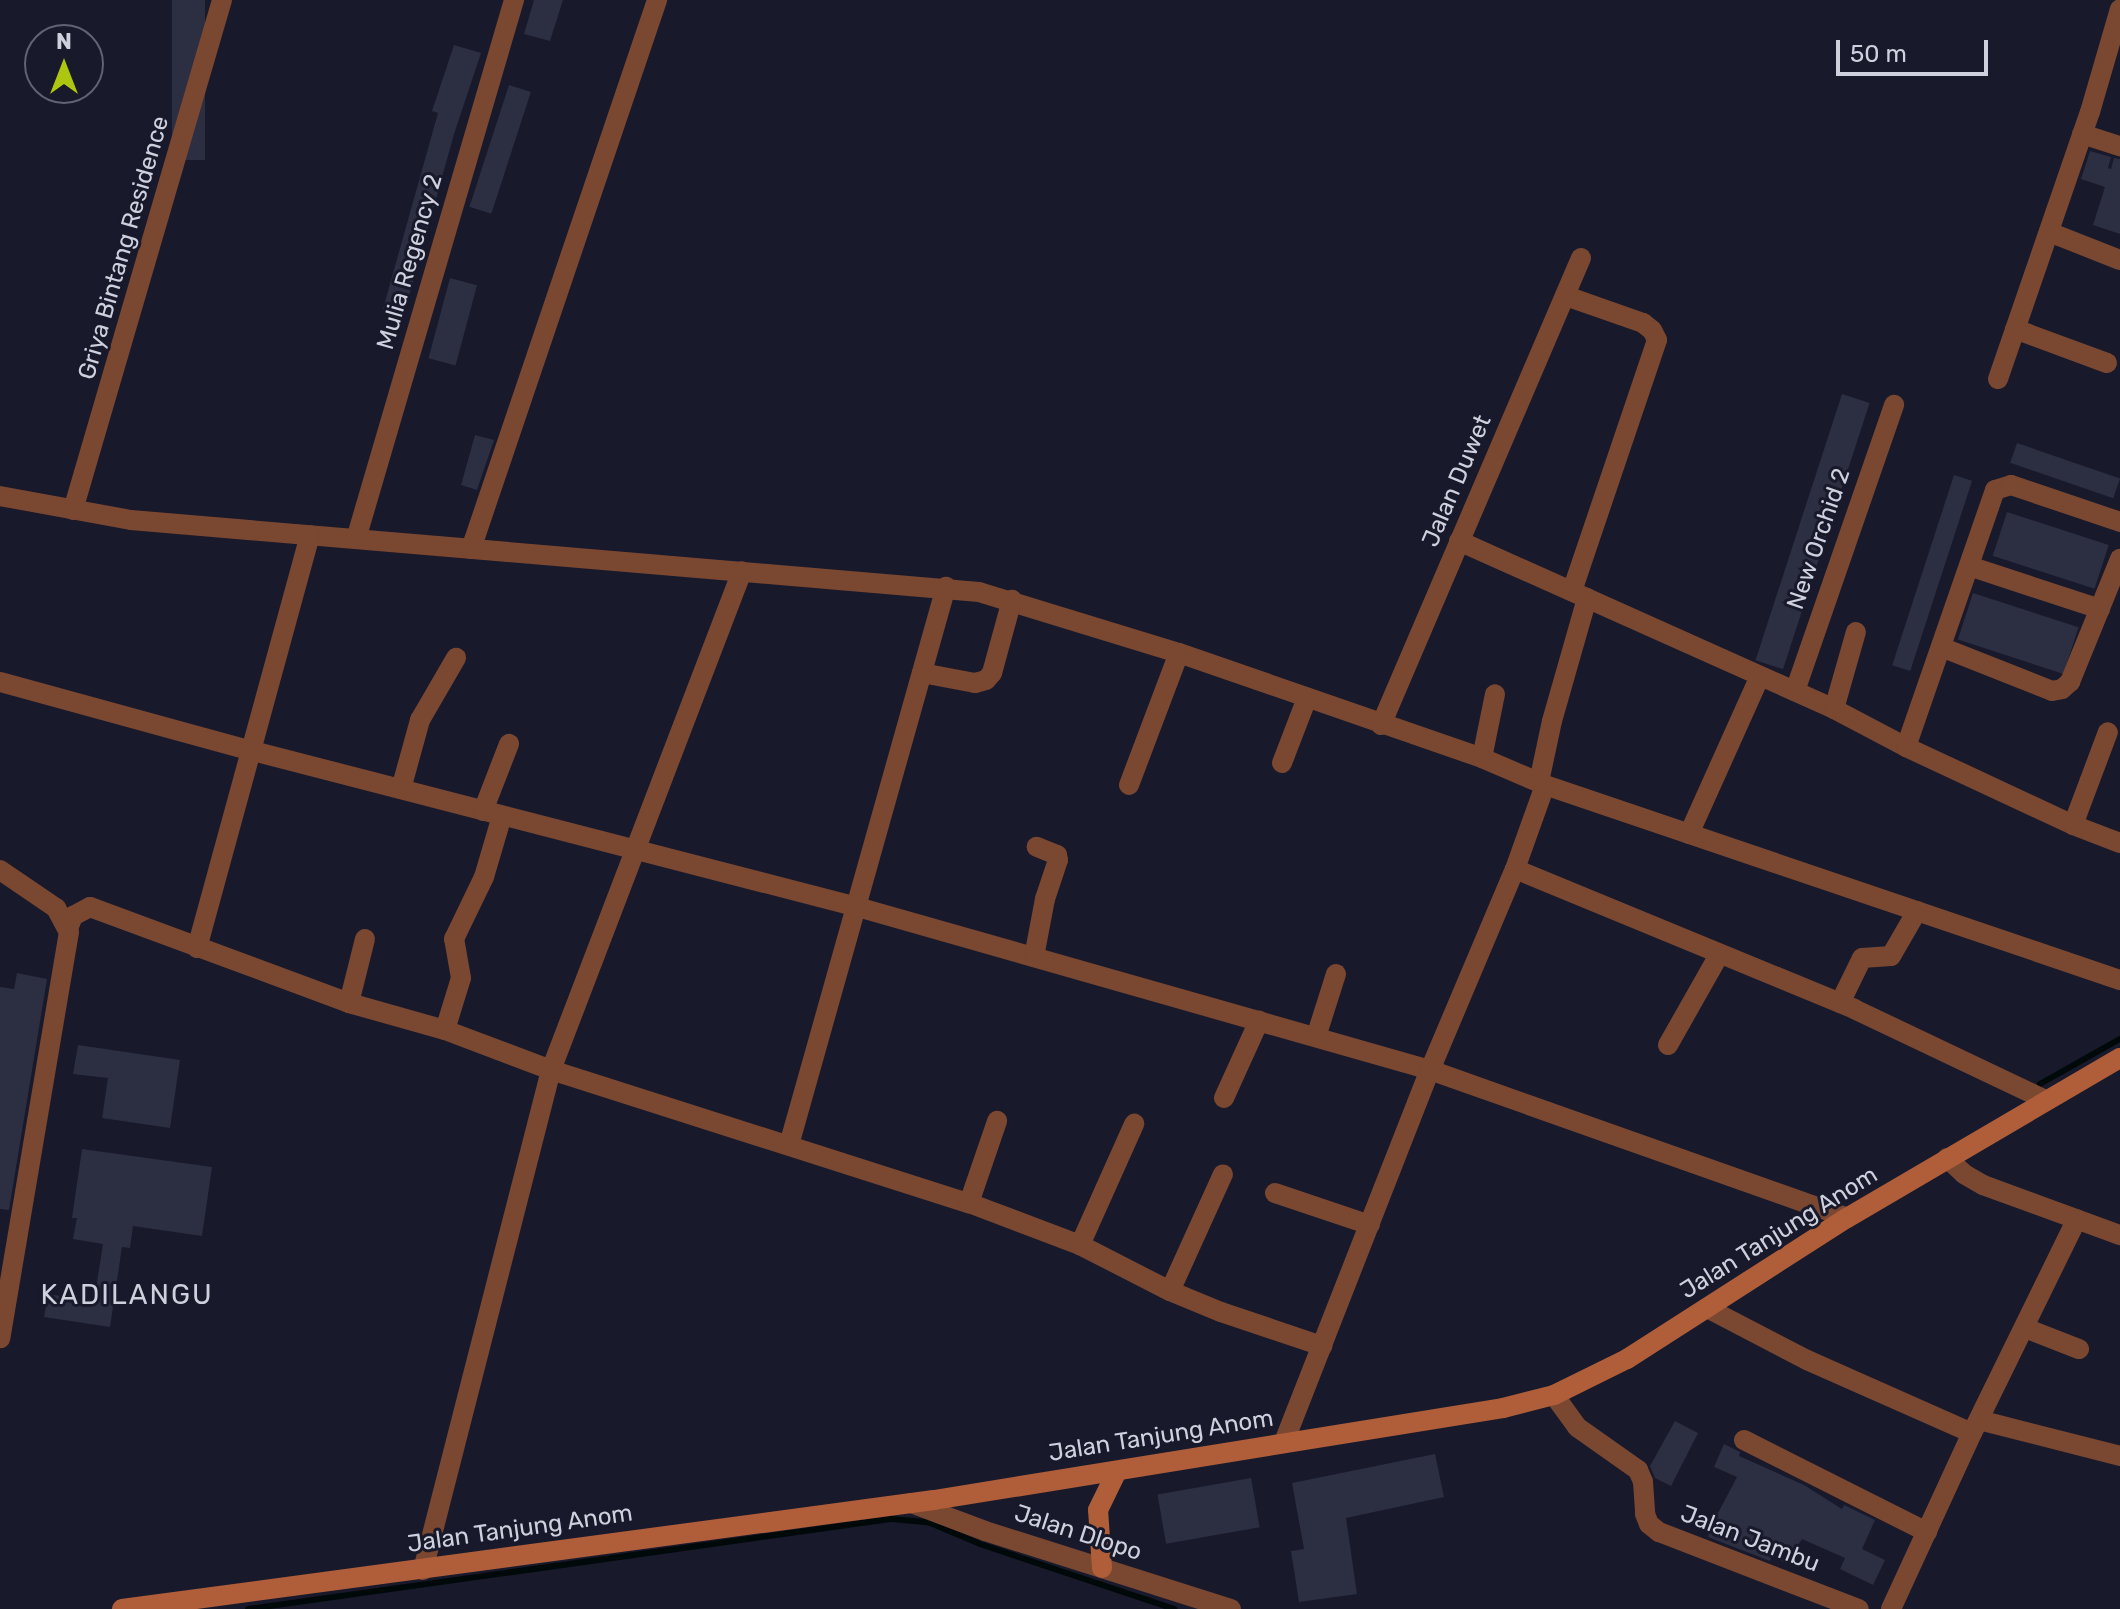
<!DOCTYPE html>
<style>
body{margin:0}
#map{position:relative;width:2120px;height:1609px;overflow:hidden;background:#18192b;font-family:Rubik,sans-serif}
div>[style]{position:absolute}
.stream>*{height:6px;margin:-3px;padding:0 3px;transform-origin:3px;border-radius:3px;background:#000909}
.building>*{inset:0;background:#2c2e42;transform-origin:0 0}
.minor>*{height:20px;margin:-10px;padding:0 10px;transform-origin:10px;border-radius:10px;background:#7a4731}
.tertiary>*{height:20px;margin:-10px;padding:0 10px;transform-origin:10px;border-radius:10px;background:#7a4731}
.secondary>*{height:20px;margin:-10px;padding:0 10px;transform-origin:10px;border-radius:10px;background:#af5e39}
span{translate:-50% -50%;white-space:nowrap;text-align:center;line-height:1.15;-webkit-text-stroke:6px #18192b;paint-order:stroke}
.street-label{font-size:24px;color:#ced0dd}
.quarter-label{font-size:28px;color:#ced0dd;letter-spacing:2px}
.north{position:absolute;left:24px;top:24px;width:80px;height:80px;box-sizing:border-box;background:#18192b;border:2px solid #616272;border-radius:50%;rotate:0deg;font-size:22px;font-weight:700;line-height:32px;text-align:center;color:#ced0dd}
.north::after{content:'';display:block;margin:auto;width:28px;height:36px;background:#adc610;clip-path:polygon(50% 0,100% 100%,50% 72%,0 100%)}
.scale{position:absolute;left:1836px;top:40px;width:152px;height:36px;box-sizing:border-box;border:4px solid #ced0dd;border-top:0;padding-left:10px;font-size:24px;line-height:28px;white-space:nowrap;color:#ced0dd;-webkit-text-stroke:6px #18192b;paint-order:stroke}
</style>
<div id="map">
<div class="stream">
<div style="left:2040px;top:1084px;width:92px;rotate:-29.4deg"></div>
<div style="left:248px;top:1609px;width:649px;rotate:-7.97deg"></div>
<div style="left:891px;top:1519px;width:37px;rotate:5deg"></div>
<div style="left:928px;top:1522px;width:56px;rotate:22.9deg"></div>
<div style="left:980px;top:1544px;width:205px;rotate:18.5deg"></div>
</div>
<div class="building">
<div style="left:172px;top:0;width:33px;height:160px"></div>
<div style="clip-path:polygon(534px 0,563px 0,550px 41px,524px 34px)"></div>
<div style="clip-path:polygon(454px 45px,481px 53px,454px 134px,404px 314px,383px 309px,438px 113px,432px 111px)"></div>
<div style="left:509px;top:85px;width:23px;height:128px;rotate:18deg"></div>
<div style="clip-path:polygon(2090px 151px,2111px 157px,2108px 168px,2111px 169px,2114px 158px,2120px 159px,2120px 234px,2093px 225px,2105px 187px,2081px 179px)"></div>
<div style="left:450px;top:278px;width:28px;height:83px;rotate:15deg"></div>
<div style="left:1842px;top:394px;width:29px;height:280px;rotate:18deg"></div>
<div style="clip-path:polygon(475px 435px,494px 440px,477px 490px,461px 485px)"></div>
<div style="left:2017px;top:443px;width:109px;height:21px;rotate:19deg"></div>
<div style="left:1954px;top:475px;width:19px;height:200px;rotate:18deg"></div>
<div style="left:2007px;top:512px;width:107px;height:46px;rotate:18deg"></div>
<div style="left:1973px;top:593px;width:111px;height:49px;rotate:18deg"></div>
<div style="clip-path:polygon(17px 973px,47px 979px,9px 1210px,0 1209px,0 987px,14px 989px)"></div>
<div style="clip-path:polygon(78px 1045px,180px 1060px,170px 1128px,102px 1118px,108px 1078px,73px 1074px)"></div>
<div style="clip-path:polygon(82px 1149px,212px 1167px,202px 1236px,133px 1226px,130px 1248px,122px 1247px,110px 1327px,44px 1317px,48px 1294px,94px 1301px,103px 1244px,73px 1239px,77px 1218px,72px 1218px)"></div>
<div style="clip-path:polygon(1675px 1421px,1698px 1433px,1671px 1486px,1655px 1478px,1650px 1466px)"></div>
<div style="clip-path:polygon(1724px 1444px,1740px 1452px,1739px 1456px,1804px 1485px,1842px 1509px,1844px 1505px,1875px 1520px,1862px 1549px,1885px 1560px,1873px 1585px,1840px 1569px,1845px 1558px,1802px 1539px,1786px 1564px,1772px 1555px,1770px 1561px,1708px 1537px,1715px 1512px,1718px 1513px,1737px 1477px,1714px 1467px)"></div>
<div style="clip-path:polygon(1435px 1454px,1444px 1497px,1346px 1518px,1357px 1594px,1299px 1602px,1291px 1551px,1304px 1549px,1292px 1483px)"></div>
<div style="left:1251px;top:1478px;width:50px;height:95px;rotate:80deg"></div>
</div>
<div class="minor">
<div style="left:2082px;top:134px;width:40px;rotate:18deg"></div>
<div style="left:2049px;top:232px;width:76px;rotate:21.5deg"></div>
<div style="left:1566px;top:296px;width:82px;rotate:19.3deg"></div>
<div style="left:1643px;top:323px;width:11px;rotate:38deg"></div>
<div style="left:1652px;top:330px;width:11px;rotate:63deg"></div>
<div style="left:1657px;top:340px;width:265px;rotate:108.7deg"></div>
<div style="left:2015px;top:329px;width:98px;rotate:20.3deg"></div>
<div style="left:1998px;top:379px;width:282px;rotate:-71deg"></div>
<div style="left:2090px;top:112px;width:107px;rotate:-73.8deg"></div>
<div style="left:0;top:496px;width:133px;rotate:10.4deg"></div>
<div style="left:131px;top:520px;width:851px;rotate:4.85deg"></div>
<div style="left:979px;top:592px;width:209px;rotate:17deg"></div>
<div style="left:1179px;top:653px;width:321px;rotate:19.1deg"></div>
<div style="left:1482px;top:758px;width:69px;rotate:23.2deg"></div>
<div style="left:1545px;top:785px;width:607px;rotate:18.73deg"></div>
<div style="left:73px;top:510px;width:531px;rotate:-73.71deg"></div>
<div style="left:356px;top:539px;width:562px;rotate:-73.66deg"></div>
<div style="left:1459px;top:541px;width:411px;rotate:24.1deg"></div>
<div style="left:1834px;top:709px;width:81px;rotate:27.8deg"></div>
<div style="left:1906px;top:747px;width:184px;rotate:25deg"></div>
<div style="left:2073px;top:825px;width:50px;rotate:21deg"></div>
<div style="left:471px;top:549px;width:580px;rotate:-71.28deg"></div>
<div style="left:1969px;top:566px;width:138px;rotate:18.2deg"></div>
<div style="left:1941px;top:647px;width:119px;rotate:21.6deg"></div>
<div style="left:2052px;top:691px;width:10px;rotate:-11deg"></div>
<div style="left:2062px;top:689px;width:11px;rotate:-41deg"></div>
<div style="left:2070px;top:682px;width:133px;rotate:-67.9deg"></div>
<div style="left:922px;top:673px;width:54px;rotate:10.7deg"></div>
<div style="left:975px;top:683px;width:11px;rotate:-15deg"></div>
<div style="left:986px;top:680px;width:9px;rotate:-49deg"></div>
<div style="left:992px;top:673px;width:76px;rotate:-74.7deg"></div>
<div style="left:0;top:682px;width:258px;rotate:15.3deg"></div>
<div style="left:249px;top:750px;width:625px;rotate:14.46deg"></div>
<div style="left:854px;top:906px;width:599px;rotate:15.89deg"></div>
<div style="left:1430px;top:1070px;width:442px;rotate:19.5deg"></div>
<div style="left:1795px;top:691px;width:303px;rotate:-70.9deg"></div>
<div style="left:1834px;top:709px;width:80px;rotate:-74.1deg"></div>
<div style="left:1381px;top:725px;width:508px;rotate:-66.82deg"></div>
<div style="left:1906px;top:747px;width:272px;rotate:-70.9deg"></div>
<div style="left:1995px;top:490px;width:17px;rotate:-17deg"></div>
<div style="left:2011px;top:485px;width:115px;rotate:18.7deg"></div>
<div style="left:1482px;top:758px;width:65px;rotate:-78.5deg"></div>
<div style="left:1282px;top:763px;width:70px;rotate:-69deg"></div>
<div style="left:1539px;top:782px;width:62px;rotate:-78deg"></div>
<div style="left:1552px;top:721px;width:128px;rotate:-74.1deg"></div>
<div style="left:1129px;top:785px;width:141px;rotate:-69.3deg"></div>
<div style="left:401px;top:789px;width:72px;rotate:-74.6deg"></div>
<div style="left:420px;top:720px;width:72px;rotate:-59.9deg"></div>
<div style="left:483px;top:811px;width:72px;rotate:-68.8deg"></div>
<div style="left:2073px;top:825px;width:99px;rotate:-69.4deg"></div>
<div style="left:1689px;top:834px;width:173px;rotate:-65.8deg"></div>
<div style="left:1515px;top:869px;width:367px;rotate:22.4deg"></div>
<div style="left:1854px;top:1009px;width:212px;rotate:25.4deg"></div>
<div style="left:0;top:870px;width:68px;rotate:34.2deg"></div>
<div style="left:56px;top:908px;width:27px;rotate:62deg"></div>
<div style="left:69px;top:932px;width:412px;rotate:99.6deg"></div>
<div style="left:68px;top:929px;width:14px;rotate:-69deg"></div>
<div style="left:73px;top:916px;width:19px;rotate:-28deg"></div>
<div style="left:90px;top:907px;width:276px;rotate:20.3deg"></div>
<div style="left:349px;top:1003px;width:100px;rotate:15.7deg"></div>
<div style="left:445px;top:1030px;width:113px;rotate:20.7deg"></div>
<div style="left:551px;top:1070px;width:439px;rotate:17.7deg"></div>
<div style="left:969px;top:1203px;width:119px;rotate:20.7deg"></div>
<div style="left:1080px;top:1245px;width:101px;rotate:27.1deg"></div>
<div style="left:1170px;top:1291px;width:55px;rotate:22.4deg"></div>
<div style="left:1221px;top:1312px;width:107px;rotate:18.6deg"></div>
<div style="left:197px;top:948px;width:428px;rotate:-74.7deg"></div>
<div style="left:1034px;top:957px;width:59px;rotate:-79.3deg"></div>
<div style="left:1045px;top:899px;width:41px;rotate:-71.6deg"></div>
<div style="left:1058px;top:860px;width:5px;rotate:-101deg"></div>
<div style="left:1057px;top:855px;width:22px;rotate:-158deg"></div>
<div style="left:349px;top:1003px;width:66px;rotate:-76deg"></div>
<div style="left:1840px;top:1003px;width:50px;rotate:-63.9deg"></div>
<div style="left:1862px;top:958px;width:29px;rotate:-4deg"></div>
<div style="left:1891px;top:956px;width:52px;rotate:-60deg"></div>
<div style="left:445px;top:1030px;width:54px;rotate:-72.9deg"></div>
<div style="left:461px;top:978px;width:40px;rotate:-100deg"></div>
<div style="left:454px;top:939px;width:69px;rotate:-64.2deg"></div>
<div style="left:484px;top:877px;width:64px;rotate:-73.6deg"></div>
<div style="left:1316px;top:1037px;width:66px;rotate:-72.4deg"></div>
<div style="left:1668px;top:1045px;width:103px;rotate:-60.5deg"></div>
<div style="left:1224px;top:1098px;width:85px;rotate:-65.6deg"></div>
<div style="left:789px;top:1145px;width:580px;rotate:-74.29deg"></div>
<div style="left:1947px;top:1158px;width:23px;rotate:43deg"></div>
<div style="left:1964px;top:1174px;width:22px;rotate:30deg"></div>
<div style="left:1983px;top:1185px;width:146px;rotate:20.1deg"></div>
<div style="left:1275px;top:1193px;width:100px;rotate:18.6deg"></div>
<div style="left:969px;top:1203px;width:87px;rotate:-71.1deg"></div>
<div style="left:1080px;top:1245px;width:133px;rotate:-65.9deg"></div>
<div style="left:1170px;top:1291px;width:128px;rotate:-65.6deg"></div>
<div style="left:1707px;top:1308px;width:113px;rotate:27.5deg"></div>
<div style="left:1807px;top:1360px;width:180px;rotate:23.9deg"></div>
<div style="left:2025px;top:1328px;width:58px;rotate:21.3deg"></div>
<div style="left:1554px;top:1395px;width:39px;rotate:54deg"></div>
<div style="left:1577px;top:1427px;width:75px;rotate:35.2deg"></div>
<div style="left:1638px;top:1470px;width:13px;rotate:67deg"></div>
<div style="left:1643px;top:1482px;width:32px;rotate:86deg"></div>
<div style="left:1645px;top:1514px;width:11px;rotate:68deg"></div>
<div style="left:1649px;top:1524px;width:13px;rotate:39deg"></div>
<div style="left:1659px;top:1532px;width:214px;rotate:21.1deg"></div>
<div style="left:1979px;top:1420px;width:146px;rotate:14.3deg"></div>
<div style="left:1744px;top:1440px;width:205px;rotate:26.7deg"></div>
<div style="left:1284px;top:1442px;width:400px;rotate:-68.6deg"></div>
<div style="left:1430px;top:1070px;width:218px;rotate:-67.1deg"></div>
<div style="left:1515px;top:869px;width:89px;rotate:-70.3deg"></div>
<div style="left:423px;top:1570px;width:516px;rotate:-75.64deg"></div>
<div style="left:551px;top:1070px;width:534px;rotate:-69.05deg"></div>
<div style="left:1891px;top:1609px;width:194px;rotate:-65.3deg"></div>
<div style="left:1972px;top:1433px;width:238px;rotate:-63.9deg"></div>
</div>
<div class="tertiary">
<div style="left:911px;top:1503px;width:79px;rotate:20.7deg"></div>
<div style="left:985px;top:1531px;width:258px;rotate:17.6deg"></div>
</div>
<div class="secondary">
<div style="left:1102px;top:1568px;width:58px;rotate:-93.9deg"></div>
<div style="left:1098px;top:1510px;width:43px;rotate:-64deg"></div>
<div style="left:122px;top:1609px;width:819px;rotate:-7.65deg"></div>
<div style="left:934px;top:1500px;width:576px;rotate:-9.18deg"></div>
<div style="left:1503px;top:1408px;width:53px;rotate:-14.3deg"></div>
<div style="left:1554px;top:1395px;width:81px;rotate:-26.3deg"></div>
<div style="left:1627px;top:1359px;width:261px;rotate:-32.7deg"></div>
<div style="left:1847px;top:1218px;width:316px;rotate:-30.4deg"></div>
</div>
<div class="street-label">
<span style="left:124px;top:248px;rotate:-74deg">Griya Bintang Residence</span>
<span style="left:410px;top:262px;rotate:-74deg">Mulia Regency 2</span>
<span style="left:1457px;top:481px;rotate:-67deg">Jalan Duwet</span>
<span style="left:1819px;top:539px;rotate:-71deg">New Orchid 2</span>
<span style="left:1779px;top:1233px;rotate:-32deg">Jalan Tanjung Anom</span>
<span style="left:1161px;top:1436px;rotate:-9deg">Jalan Tanjung Anom</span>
<span style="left:520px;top:1529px;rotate:-8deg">Jalan Tanjung Anom</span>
<span style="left:1078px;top:1533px;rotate:18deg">Jalan Dlopo</span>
<span style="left:1750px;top:1539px;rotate:21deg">Jalan Jambu</span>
</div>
<div class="quarter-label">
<span style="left:127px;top:1295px">KADILANGU</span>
</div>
<div class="north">N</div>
<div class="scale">50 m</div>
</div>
